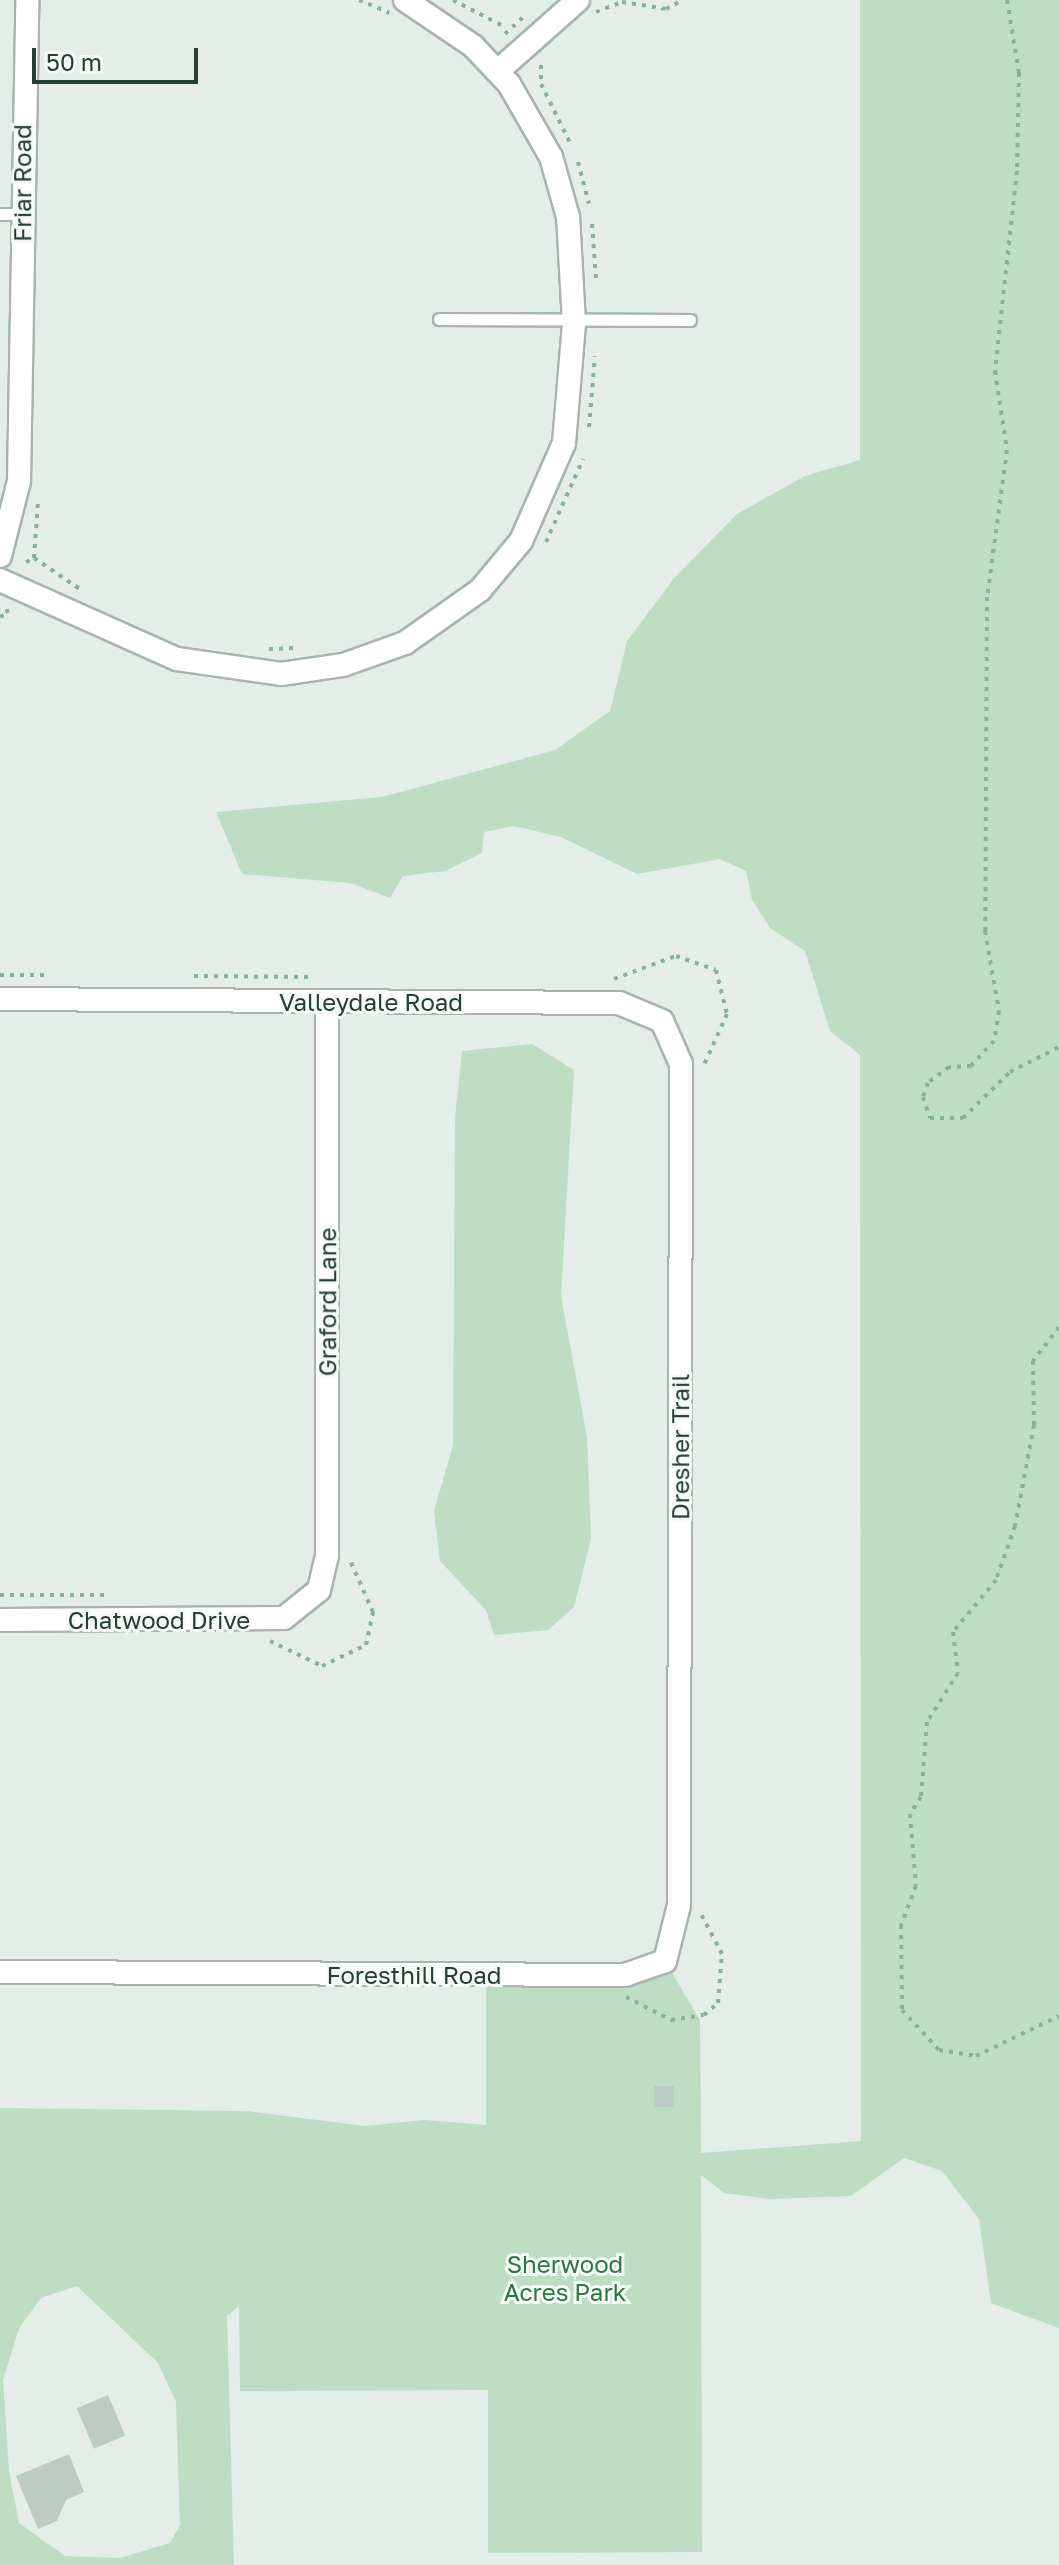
<!DOCTYPE html>
<style>
body{margin:0}
#map{position:relative;width:1059px;height:2565px;overflow:hidden;background:#e4ede8;font-family:"Golos Text",sans-serif}
div>[style]{position:absolute}
.green>*{inset:0;background:#bddec2}
.building>*{inset:0;background:#bccbc3;transform-origin:0 0}
.path>*{height:4px;margin-top:-2px;transform-origin:0;background:repeating-linear-gradient(90deg,#85b19d 0 4px,transparent 0 10px)}
.roads{filter:drop-shadow(2px 0 #a6b5ae) drop-shadow(-2px 0 #a6b5ae) drop-shadow(0 2px #a6b5ae) drop-shadow(0 -2px #a6b5ae)}
.lane>*{height:11px;margin:-5.5px;padding:0 5.5px;transform-origin:5.5px;border-radius:5.5px;background:#fff}
.street>*{height:22px;margin:-11px;padding:0 11px;transform-origin:11px;border-radius:11px;background:#fff}
span{translate:-50% -50%;white-space:nowrap;text-align:center;line-height:1.15;-webkit-text-stroke:6px #f5faf7;paint-order:stroke}
.street-label{font-size:24px;color:#233f34}
.park-label{font-size:24px;color:#2e763f}
.scale{position:absolute;left:32px;top:48px;width:166px;height:36px;box-sizing:border-box;border:4px solid #233f34;border-top:0;padding-left:10px;font-size:24px;line-height:28px;white-space:nowrap;color:#233f34;-webkit-text-stroke:6px #f5faf7;paint-order:stroke}
</style>
<div id="map">
<div class="green">
<div style="clip-path:polygon(evenodd,860px 0,1059px 0,1059px 2328px,991px 2303px,979px 2219px,942px 2171px,904px 2158px,851px 2196px,769px 2199px,724px 2193px,701px 2175px,702px 2552px,488px 2553px,488px 2390px,240px 2391px,239px 2306px,227px 2316px,234px 2565px,0 2565px,0 2108px,247px 2111px,365px 2126px,424px 2120px,486px 2125px,486px 1974px,665px 1961px,700px 2020px,701px 2153px,861px 2141px,860px 1055px,830px 1031px,805px 951px,770px 928px,752px 900px,746px 871px,720px 859px,637px 874px,561px 837px,514px 826px,484px 832px,482px 853px,445px 871px,403px 876px,390px 898px,350px 883px,242px 874px,216px 812px,382px 797px,555px 750px,610px 711px,627px 641px,675px 577px,737px 514px,805px 476px,860px 460px,860px 0,77px 2286px,158px 2363px,176px 2402px,180px 2525px,170px 2543px,120px 2558px,65px 2556px,19px 2523px,9px 2471px,3px 2380px,19px 2328px,41px 2298px,77px 2286px)"></div>
<div style="clip-path:polygon(532px 1044px,574px 1070px,561px 1296px,587px 1437px,591px 1538px,574px 1607px,548px 1630px,494px 1635px,486px 1610px,440px 1561px,434px 1511px,453px 1445px,455px 1117px,462px 1051px)"></div>
</div>
<div class="building">
<div style="left:654px;top:2086px;width:20px;height:21px"></div>
<div style="left:108px;top:2395px;width:44px;height:34px;rotate:67deg"></div>
<div style="clip-path:polygon(69px 2454px,84px 2492px,66px 2500px,57px 2521px,38px 2529px,16px 2476px)"></div>
</div>
<div class="path">
<div style="left:359px;top:0;width:33px;rotate:23deg"></div>
<div style="left:453px;top:0;width:59px;rotate:27.4deg"></div>
<div style="left:1007px;top:0;width:74px;rotate:80.7deg"></div>
<div style="left:1019px;top:73px;width:98px;rotate:91.2deg"></div>
<div style="left:1017px;top:171px;width:201px;rotate:96.3deg"></div>
<div style="left:995px;top:371px;width:80px;rotate:81.4deg"></div>
<div style="left:1007px;top:450px;width:148px;rotate:97.7deg"></div>
<div style="left:987px;top:597px;width:334px;rotate:90.3deg"></div>
<div style="left:985px;top:931px;width:81px;rotate:80.1deg"></div>
<div style="left:999px;top:1011px;width:30px;rotate:99deg"></div>
<div style="left:994px;top:1041px;width:34px;rotate:133deg"></div>
<div style="left:971px;top:1066px;width:22px;rotate:177deg"></div>
<div style="left:949px;top:1067px;width:26px;rotate:143deg"></div>
<div style="left:928px;top:1083px;width:15px;rotate:110deg"></div>
<div style="left:923px;top:1097px;width:22px;rotate:72deg"></div>
<div style="left:930px;top:1118px;width:33px"></div>
<div style="left:963px;top:1118px;width:66px;rotate:-44.4deg"></div>
<div style="left:1010px;top:1072px;width:55px;rotate:-27deg"></div>
<div style="left:596px;top:12px;width:28px;rotate:-21deg"></div>
<div style="left:622px;top:2px;width:45px;rotate:9deg"></div>
<div style="left:666px;top:9px;width:19px;rotate:-28deg"></div>
<div style="left:505px;top:34px;width:26px;rotate:-43deg"></div>
<div style="left:541px;top:65px;width:19px;rotate:90deg"></div>
<div style="left:541px;top:84px;width:66px;rotate:63.8deg"></div>
<div style="left:578px;top:162px;width:43px;rotate:75.3deg"></div>
<div style="left:592px;top:224px;width:55px;rotate:85.8deg"></div>
<div style="left:589px;top:427px;width:71px;rotate:-85.2deg"></div>
<div style="left:546px;top:542px;width:91px;rotate:-66deg"></div>
<div style="left:34px;top:558px;width:56px;rotate:-85.9deg"></div>
<div style="left:26px;top:562px;width:9px;rotate:-27deg"></div>
<div style="left:34px;top:558px;width:55px;rotate:34deg"></div>
<div style="left:0;top:617px;width:9px;rotate:-27deg"></div>
<div style="left:8px;top:613px;width:9px;rotate:-111deg"></div>
<div style="left:269px;top:649px;width:28px;rotate:-2deg"></div>
<div style="left:0;top:975px;width:49px"></div>
<div style="left:194px;top:976px;width:119px;rotate:0.5deg"></div>
<div style="left:614px;top:979px;width:66px;rotate:-20.4deg"></div>
<div style="left:676px;top:956px;width:42px;rotate:19.3deg"></div>
<div style="left:716px;top:970px;width:45px;rotate:76deg"></div>
<div style="left:727px;top:1014px;width:56px;rotate:114.3deg"></div>
<div style="left:1059px;top:1327px;width:43px;rotate:127.4deg"></div>
<div style="left:1033px;top:1361px;width:64px;rotate:89.1deg"></div>
<div style="left:1034px;top:1425px;width:103px;rotate:100.7deg"></div>
<div style="left:1015px;top:1526px;width:57px;rotate:109.4deg"></div>
<div style="left:996px;top:1580px;width:67px;rotate:129.6deg"></div>
<div style="left:953px;top:1632px;width:41px;rotate:83deg"></div>
<div style="left:958px;top:1673px;width:58px;rotate:122.3deg"></div>
<div style="left:927px;top:1722px;width:75px;rotate:94.6deg"></div>
<div style="left:921px;top:1797px;width:20px;rotate:123deg"></div>
<div style="left:910px;top:1814px;width:72px;rotate:85.2deg"></div>
<div style="left:916px;top:1886px;width:42px;rotate:111deg"></div>
<div style="left:901px;top:1925px;width:85px;rotate:89.3deg"></div>
<div style="left:902px;top:2010px;width:54px;rotate:47.2deg"></div>
<div style="left:939px;top:2050px;width:37px;rotate:9deg"></div>
<div style="left:976px;top:2056px;width:92px;rotate:-25.7deg"></div>
<div style="left:0;top:1595px;width:105px"></div>
<div style="left:270px;top:1641px;width:58px;rotate:25.7deg"></div>
<div style="left:322px;top:1666px;width:49px;rotate:-25.5deg"></div>
<div style="left:366px;top:1645px;width:34px;rotate:-78deg"></div>
<div style="left:373px;top:1612px;width:59px;rotate:-114deg"></div>
<div style="left:626px;top:1997px;width:51px;rotate:27.1deg"></div>
<div style="left:671px;top:2020px;width:33px;rotate:-9deg"></div>
<div style="left:704px;top:2015px;width:18px;rotate:-41deg"></div>
<div style="left:718px;top:2003px;width:49px;rotate:-85.3deg"></div>
<div style="left:722px;top:1954px;width:45px;rotate:-117.7deg"></div>
</div>
<div class="roads">
<div class="lane">
<div style="left:0;top:214px;width:21px"></div>
<div style="left:439px;top:319px;width:251px;rotate:0.2deg"></div>
</div>
<div class="street">
<div style="left:498px;top:71px;width:107px;rotate:-41.6deg"></div>
<div style="left:0;top:556px;width:77px;rotate:-75.8deg"></div>
<div style="left:19px;top:481px;width:481px;rotate:-89deg"></div>
<div style="left:0;top:580px;width:194px;rotate:24.1deg"></div>
<div style="left:177px;top:659px;width:105px;rotate:8.2deg"></div>
<div style="left:281px;top:674px;width:63px;rotate:-8.3deg"></div>
<div style="left:343px;top:665px;width:66px;rotate:-19.5deg"></div>
<div style="left:405px;top:643px;width:92px;rotate:-35.2deg"></div>
<div style="left:480px;top:590px;width:64px;rotate:-50.1deg"></div>
<div style="left:521px;top:541px;width:107px;rotate:-66.3deg"></div>
<div style="left:564px;top:443px;width:120px;rotate:-85.2deg"></div>
<div style="left:574px;top:323px;width:106px;rotate:-93.2deg"></div>
<div style="left:568px;top:217px;width:62px;rotate:-105.8deg"></div>
<div style="left:551px;top:157px;width:84px;rotate:-119.9deg"></div>
<div style="left:509px;top:84px;width:52px;rotate:-133.5deg"></div>
<div style="left:473px;top:46px;width:82px;rotate:-145.9deg"></div>
<div style="left:0;top:999px;width:619px;rotate:0.37deg"></div>
<div style="left:619px;top:1003px;width:47px;rotate:22.7deg"></div>
<div style="left:662px;top:1021px;width:47px;rotate:66.2deg"></div>
<div style="left:681px;top:1064px;width:841px;rotate:90.14deg"></div>
<div style="left:679px;top:1905px;width:58px;rotate:104deg"></div>
<div style="left:665px;top:1961px;width:42px;rotate:160.7deg"></div>
<div style="left:625px;top:1975px;width:625px;rotate:-179.72deg"></div>
<div style="left:0;top:1620px;width:284px;rotate:-0.4deg"></div>
<div style="left:284px;top:1618px;width:45px;rotate:-38.7deg"></div>
<div style="left:319px;top:1590px;width:35px;rotate:-77deg"></div>
<div style="left:327px;top:1556px;width:554px;rotate:-90deg"></div>
</div>
</div>
<div class="street-label">
<span style="left:22px;top:183px;rotate:-90deg">Friar Road</span>
<span style="left:371px;top:1002px">Valleydale Road</span>
<span style="left:327px;top:1302px;rotate:-90deg">Graford Lane</span>
<span style="left:680px;top:1447px;rotate:-90deg">Dresher Trail</span>
<span style="left:159px;top:1620px">Chatwood Drive</span>
<span style="left:414px;top:1975px">Foresthill Road</span>
</div>
<div class="park-label">
<span style="left:565px;top:2278px">Sherwood<br>Acres Park</span>
</div>
<div class="scale">50 m</div>
</div>
